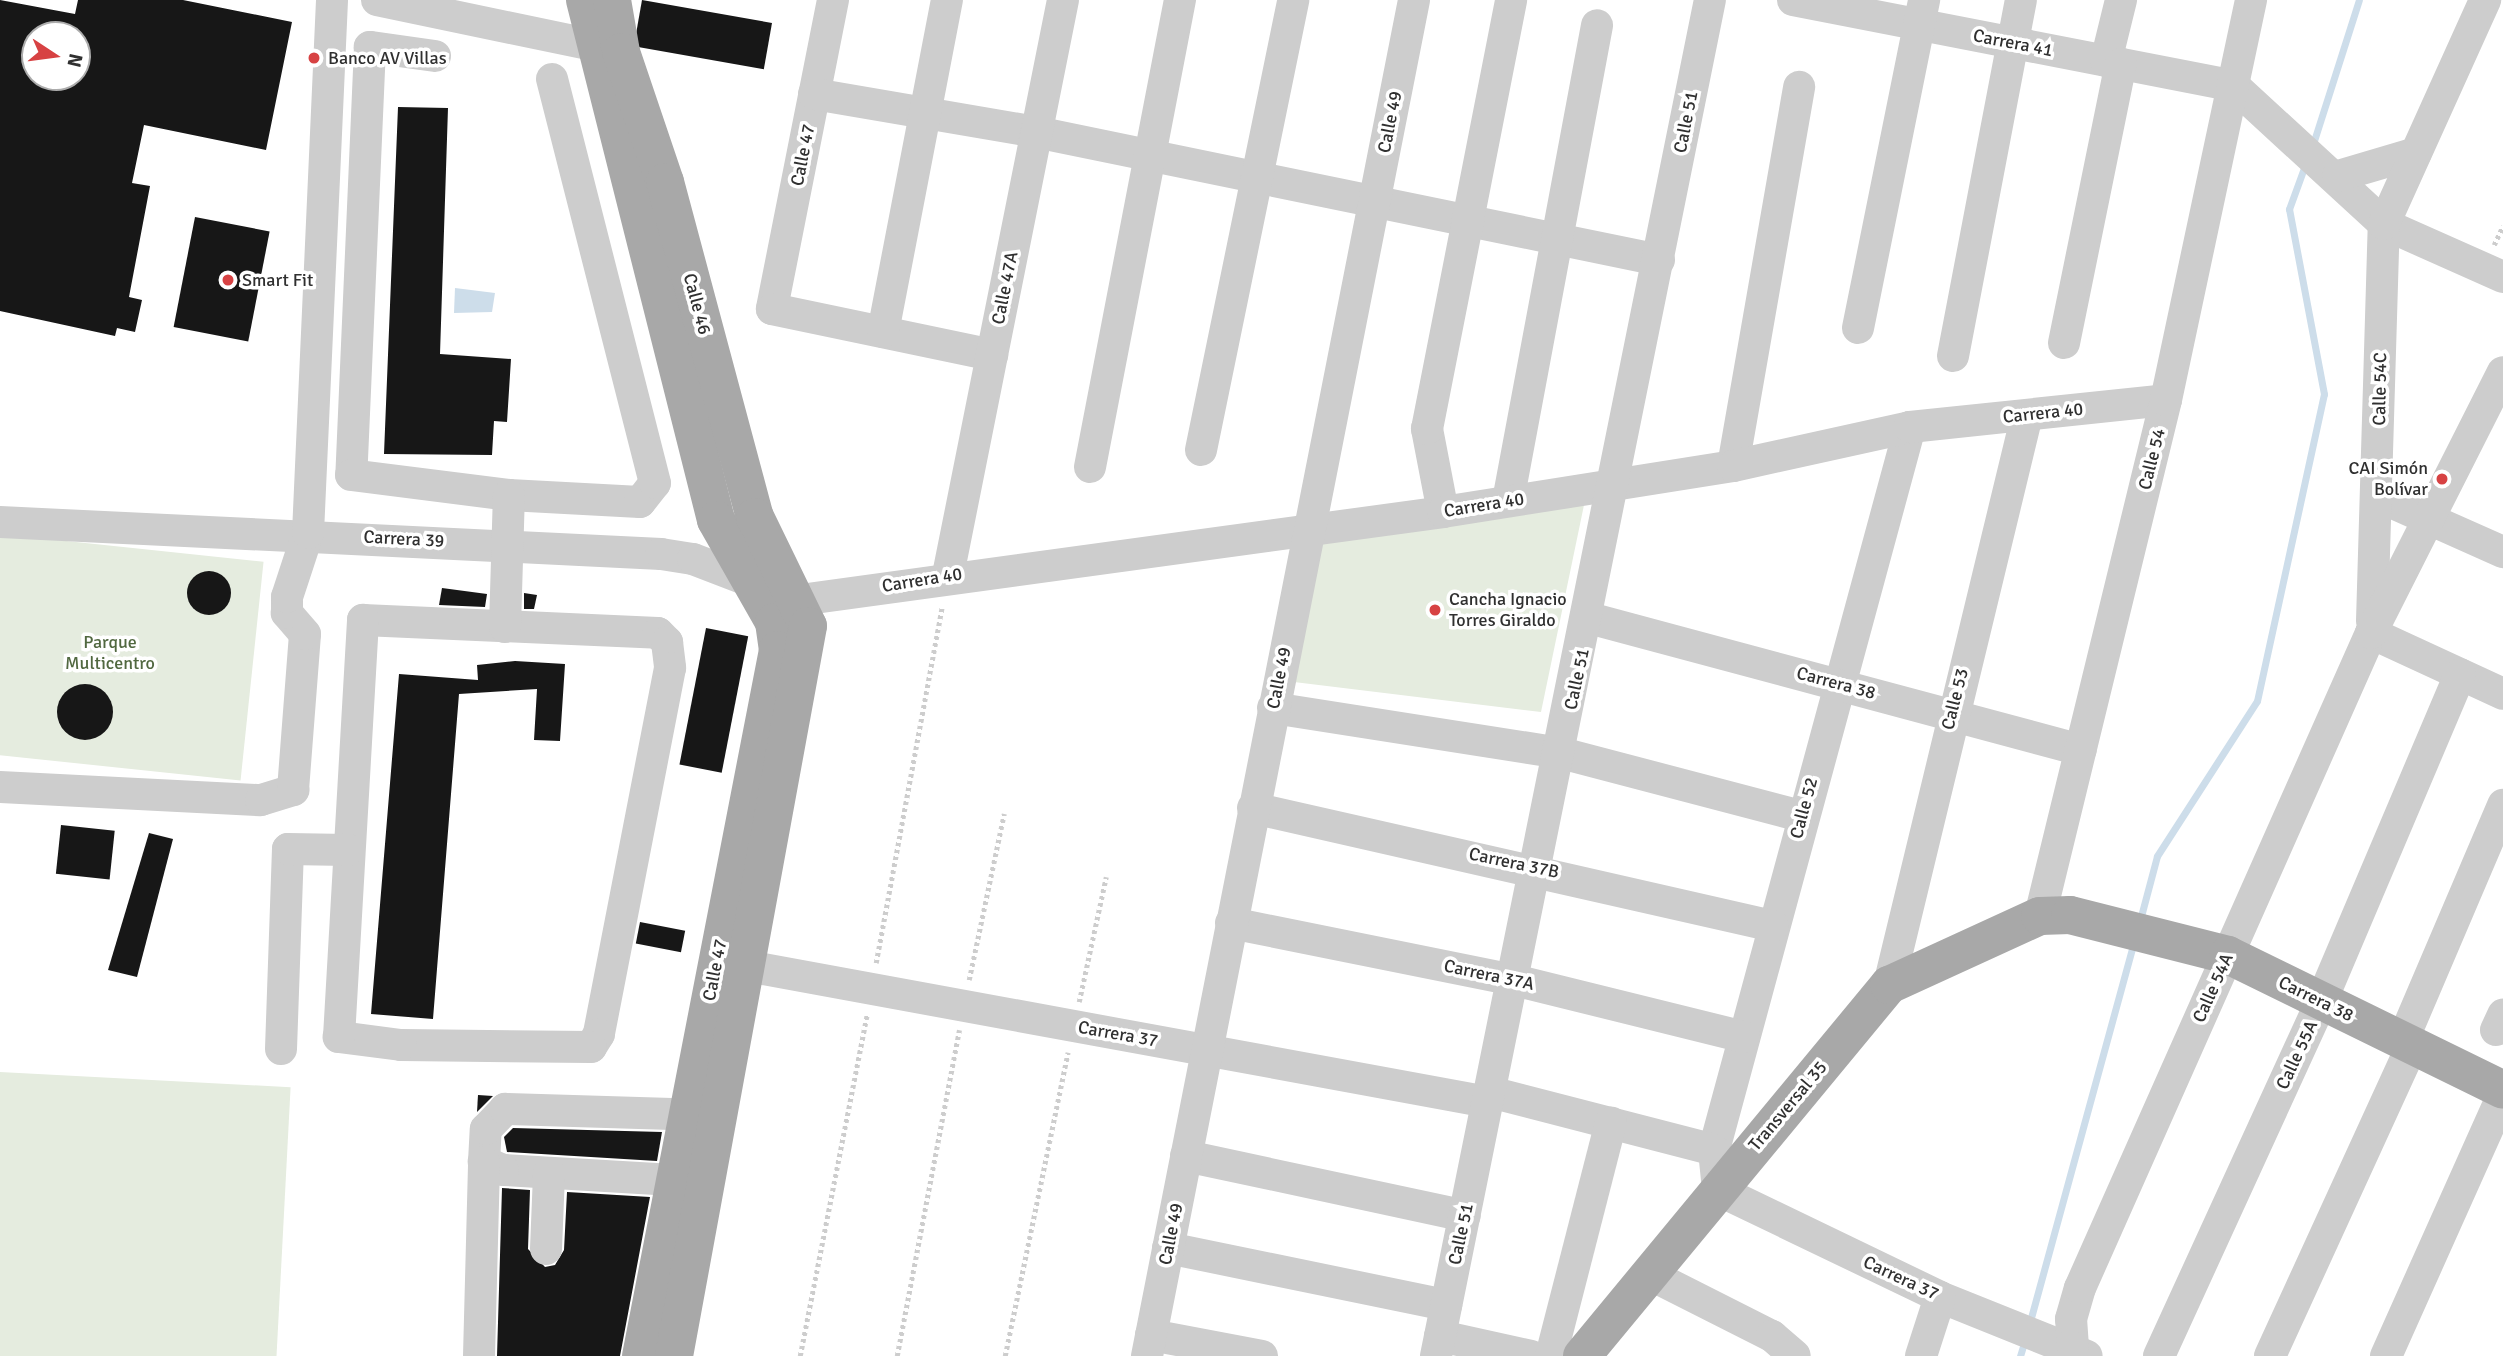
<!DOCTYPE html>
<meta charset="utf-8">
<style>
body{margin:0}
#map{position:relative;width:2503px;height:1356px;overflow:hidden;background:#fff;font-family:Signika,sans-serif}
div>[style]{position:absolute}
.green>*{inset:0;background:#e5ecdf;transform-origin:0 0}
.water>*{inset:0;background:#cdddea}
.stream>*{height:7px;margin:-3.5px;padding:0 3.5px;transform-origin:3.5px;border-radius:3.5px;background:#cdddea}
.building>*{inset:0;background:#171717;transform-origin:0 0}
.round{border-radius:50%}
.path>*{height:4.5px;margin-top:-2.25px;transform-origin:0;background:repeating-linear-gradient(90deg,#cdcdcd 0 3.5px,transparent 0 7px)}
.minor>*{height:32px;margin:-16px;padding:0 16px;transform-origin:16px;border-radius:16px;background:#cdcdcd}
.major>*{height:38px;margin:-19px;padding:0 19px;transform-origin:19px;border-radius:19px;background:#a8a8a8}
.dots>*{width:19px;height:19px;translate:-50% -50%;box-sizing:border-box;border:4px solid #fff;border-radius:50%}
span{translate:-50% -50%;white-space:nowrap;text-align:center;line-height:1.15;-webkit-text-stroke:7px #fff;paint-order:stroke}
.street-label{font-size:18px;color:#303030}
.poi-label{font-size:18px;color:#303030}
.left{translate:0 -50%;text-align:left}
.right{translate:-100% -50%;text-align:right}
.park-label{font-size:18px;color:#516840}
.north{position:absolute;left:21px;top:21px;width:70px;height:70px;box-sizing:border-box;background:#fff;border:2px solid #acacac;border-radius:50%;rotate:103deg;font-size:19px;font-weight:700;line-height:28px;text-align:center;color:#303030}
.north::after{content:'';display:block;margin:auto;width:24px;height:32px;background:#d74243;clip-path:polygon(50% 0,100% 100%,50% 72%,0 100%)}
</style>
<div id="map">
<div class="green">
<div style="clip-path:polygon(1584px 505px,1541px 712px,1294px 682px,1323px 537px)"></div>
<div style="left:0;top:534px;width:265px;height:220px;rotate:6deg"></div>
<div style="left:0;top:1072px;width:291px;height:284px;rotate:3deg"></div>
</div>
<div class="water">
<div style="clip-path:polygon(455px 288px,495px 293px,492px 312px,454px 313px)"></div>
</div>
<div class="stream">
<div style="left:2312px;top:147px;width:154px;rotate:-72.3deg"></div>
<div style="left:2140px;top:920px;width:66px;rotate:-75.1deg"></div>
<div style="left:2157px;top:856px;width:184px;rotate:-57.2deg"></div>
<div style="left:2257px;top:701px;width:314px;rotate:-77.7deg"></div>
<div style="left:2324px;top:394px;width:188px;rotate:-100.7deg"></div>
<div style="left:2289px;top:209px;width:47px;rotate:-70deg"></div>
<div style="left:2029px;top:1325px;width:398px;rotate:-74.7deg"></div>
<div style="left:2020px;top:1356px;width:17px;rotate:-73deg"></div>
</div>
<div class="building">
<div style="clip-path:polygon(evenodd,0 0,75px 14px,78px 0,183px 0,292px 22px,266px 150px,144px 125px,132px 183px,150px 186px,129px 297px,142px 300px,135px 332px,117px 328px,115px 336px,0 311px,0 0,35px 35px,77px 35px,77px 77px,35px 77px,35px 35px)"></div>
<div style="left:642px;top:0;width:132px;height:47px;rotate:10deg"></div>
<div style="clip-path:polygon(398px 107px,448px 108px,440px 354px,511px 359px,507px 422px,494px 421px,492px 455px,384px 454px)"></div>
<div style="left:195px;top:217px;width:76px;height:112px;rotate:11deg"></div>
<div class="round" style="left:187px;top:571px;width:44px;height:44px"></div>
<div style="clip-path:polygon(442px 588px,487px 594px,485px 607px,439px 605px)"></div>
<div style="clip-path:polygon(524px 593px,537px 595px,534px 609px,524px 609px)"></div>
<div style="left:706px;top:628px;width:43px;height:139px;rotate:11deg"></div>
<div style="clip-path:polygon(515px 661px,565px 664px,560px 741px,534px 740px,537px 689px,459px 694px,433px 1019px,371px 1014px,399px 674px,478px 680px,477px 665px)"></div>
<div class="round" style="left:57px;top:684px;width:56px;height:56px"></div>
<div style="left:61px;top:825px;width:54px;height:49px;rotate:6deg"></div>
<div style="clip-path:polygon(149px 833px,173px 839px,137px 977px,108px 970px)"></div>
<div style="left:640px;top:922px;width:46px;height:22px;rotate:11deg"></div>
<div style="clip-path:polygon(478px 1095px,493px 1096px,477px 1112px)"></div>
<div style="clip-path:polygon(513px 1128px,662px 1132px,657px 1161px,507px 1152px,504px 1137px)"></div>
<div style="clip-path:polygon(502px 1188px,530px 1190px,528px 1249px,545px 1267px,555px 1265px,564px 1250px,567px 1192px,650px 1197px,620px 1356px,497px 1356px)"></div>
</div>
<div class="path">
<div style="left:2494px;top:245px;width:21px;rotate:-65deg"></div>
<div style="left:876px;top:963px;width:362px;rotate:-79.5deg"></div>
<div style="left:969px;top:980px;width:170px;rotate:-78.1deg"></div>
<div style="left:1079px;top:1002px;width:128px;rotate:-77.8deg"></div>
<div style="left:800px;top:1356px;width:349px;rotate:-78.9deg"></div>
<div style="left:897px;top:1356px;width:332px;rotate:-79.2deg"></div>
<div style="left:1005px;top:1356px;width:310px;rotate:-78.3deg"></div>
</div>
<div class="minor">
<div style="left:377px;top:0;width:221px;rotate:11.8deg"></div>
<div style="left:833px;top:0;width:315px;rotate:101.2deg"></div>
<div style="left:772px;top:309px;width:225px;rotate:11.8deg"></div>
<div style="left:1793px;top:0;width:449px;rotate:11deg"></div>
<div style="left:2234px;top:86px;width:204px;rotate:42.6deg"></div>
<div style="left:2384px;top:224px;width:130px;rotate:24deg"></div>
<div style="left:435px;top:56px;width:66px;rotate:-172.1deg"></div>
<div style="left:370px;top:47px;width:428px;rotate:92.5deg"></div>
<div style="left:351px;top:475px;width:159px;rotate:7.2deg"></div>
<div style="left:509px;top:495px;width:131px;rotate:3.1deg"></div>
<div style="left:640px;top:502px;width:24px;rotate:-52deg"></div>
<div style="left:655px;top:483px;width:417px;rotate:-104.3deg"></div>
<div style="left:2106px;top:61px;width:63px;rotate:-76.2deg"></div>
<div style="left:814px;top:94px;width:225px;rotate:9.7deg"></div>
<div style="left:1036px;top:132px;width:636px;rotate:11.61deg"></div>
<div style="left:2338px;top:176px;width:81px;rotate:-16.4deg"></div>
<div style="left:1858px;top:328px;width:335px;rotate:-78.6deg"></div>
<div style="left:883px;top:332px;width:338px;rotate:-79.1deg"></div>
<div style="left:2064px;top:343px;width:285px;rotate:-78.5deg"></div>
<div style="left:1953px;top:356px;width:362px;rotate:-79.2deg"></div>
<div style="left:1910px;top:427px;width:749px;rotate:105.17deg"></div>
<div style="left:1714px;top:1150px;width:40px;rotate:84.3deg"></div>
<div style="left:1718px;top:1190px;width:246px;rotate:25.7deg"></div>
<div style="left:1940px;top:1297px;width:158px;rotate:21.9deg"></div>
<div style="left:1201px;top:450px;width:459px;rotate:-78.4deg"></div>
<div style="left:1733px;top:466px;width:385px;rotate:-80.1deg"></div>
<div style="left:1090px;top:467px;width:476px;rotate:-79.1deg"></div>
<div style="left:2377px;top:496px;width:138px;rotate:24deg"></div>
<div style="left:1508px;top:501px;width:484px;rotate:-79.4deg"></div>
<div style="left:1443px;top:512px;width:85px;rotate:-100.9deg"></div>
<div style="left:1427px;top:429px;width:437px;rotate:-78.9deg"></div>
<div style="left:0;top:522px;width:662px;rotate:2.77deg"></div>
<div style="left:661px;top:554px;width:32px;rotate:9deg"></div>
<div style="left:693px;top:559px;width:115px;rotate:21deg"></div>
<div style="left:800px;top:600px;width:649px;rotate:-7.79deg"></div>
<div style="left:1443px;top:512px;width:294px;rotate:-9deg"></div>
<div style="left:1733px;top:466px;width:181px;rotate:-12.4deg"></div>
<div style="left:1910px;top:427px;width:257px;rotate:-6deg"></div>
<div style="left:948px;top:575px;width:586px;rotate:-78.69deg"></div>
<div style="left:1589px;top:618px;width:509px;rotate:15.02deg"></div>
<div style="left:363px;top:620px;width:295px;rotate:2.5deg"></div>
<div style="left:658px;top:633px;width:13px;rotate:45deg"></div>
<div style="left:667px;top:642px;width:26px;rotate:83deg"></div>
<div style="left:670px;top:668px;width:373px;rotate:101deg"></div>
<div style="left:599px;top:1034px;width:15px;rotate:122deg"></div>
<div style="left:591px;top:1047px;width:190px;rotate:-179.4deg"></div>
<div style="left:401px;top:1045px;width:63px;rotate:-172.6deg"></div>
<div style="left:339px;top:1037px;width:418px;rotate:-86.7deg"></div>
<div style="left:2372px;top:621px;width:397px;rotate:-88.3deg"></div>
<div style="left:2384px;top:224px;width:246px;rotate:-65.7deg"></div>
<div style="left:505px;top:627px;width:132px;rotate:-88.3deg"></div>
<div style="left:2371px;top:633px;width:145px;rotate:24.8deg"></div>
<div style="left:1273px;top:708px;width:291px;rotate:8.9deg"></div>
<div style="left:1561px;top:753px;width:248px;rotate:14.7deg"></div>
<div style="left:0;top:787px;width:261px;rotate:2.9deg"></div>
<div style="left:261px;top:800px;width:34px;rotate:-17deg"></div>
<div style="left:293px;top:790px;width:156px;rotate:-85.6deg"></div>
<div style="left:305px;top:634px;width:28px;rotate:-131deg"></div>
<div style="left:287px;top:613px;width:16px;rotate:-90deg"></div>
<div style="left:287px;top:597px;width:67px;rotate:-71.8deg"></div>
<div style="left:308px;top:533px;width:534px;rotate:-87.42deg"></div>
<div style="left:1253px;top:808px;width:533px;rotate:12.79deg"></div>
<div style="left:2040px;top:916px;width:531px;rotate:-76.28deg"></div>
<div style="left:2166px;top:400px;width:409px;rotate:-78deg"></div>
<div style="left:1231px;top:923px;width:289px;rotate:11.4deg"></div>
<div style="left:1514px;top:980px;width:237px;rotate:13.9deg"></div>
<div style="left:747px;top:966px;width:753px;rotate:10.4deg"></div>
<div style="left:1889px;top:985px;width:586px;rotate:-76.39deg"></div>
<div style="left:2496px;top:1030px;width:17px;rotate:-65deg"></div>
<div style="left:2402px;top:1042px;width:258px;rotate:-66.9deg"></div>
<div style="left:281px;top:1049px;width:200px;rotate:-88deg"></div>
<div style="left:288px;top:849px;width:60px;rotate:1deg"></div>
<div style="left:1490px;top:1092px;width:231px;rotate:14.5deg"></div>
<div style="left:1186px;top:1156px;width:285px;rotate:12.1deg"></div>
<div style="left:673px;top:1180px;width:170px;rotate:-176.6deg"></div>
<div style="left:503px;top:1170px;width:21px;rotate:-157deg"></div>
<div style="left:484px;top:1162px;width:33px;rotate:-87deg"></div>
<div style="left:486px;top:1129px;width:28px;rotate:-46deg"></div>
<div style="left:505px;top:1109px;width:208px;rotate:1.7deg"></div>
<div style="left:1168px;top:1248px;width:284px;rotate:11.6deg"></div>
<div style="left:546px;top:1249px;width:76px;rotate:-87.7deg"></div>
<div style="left:1649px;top:1274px;width:138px;rotate:26.8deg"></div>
<div style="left:1772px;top:1336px;width:30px;rotate:41deg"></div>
<div style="left:1151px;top:1335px;width:113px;rotate:10.7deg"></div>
<div style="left:1440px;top:1336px;width:93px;rotate:12.4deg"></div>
<div style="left:2073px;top:1347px;width:28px;rotate:-94deg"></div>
<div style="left:2071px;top:1319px;width:32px;rotate:-74deg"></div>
<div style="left:2080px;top:1288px;width:717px;rotate:-66.05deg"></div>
<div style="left:2371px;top:633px;width:292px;rotate:-63.2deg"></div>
<div style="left:479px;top:1356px;width:194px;rotate:-88.5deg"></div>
<div style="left:1147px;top:1356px;width:1382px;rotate:-78.86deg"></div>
<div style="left:1436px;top:1356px;width:1383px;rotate:-78.58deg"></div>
<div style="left:1551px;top:1356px;width:241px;rotate:-75.6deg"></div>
<div style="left:1921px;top:1356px;width:62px;rotate:-72.1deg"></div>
<div style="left:2159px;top:1356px;width:389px;rotate:-65.4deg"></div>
<div style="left:2321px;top:1002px;width:356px;rotate:-67deg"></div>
<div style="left:2270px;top:1356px;width:341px;rotate:-65.4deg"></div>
<div style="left:2386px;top:1356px;width:287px;rotate:-65.9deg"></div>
</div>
<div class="major">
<div style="left:585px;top:0;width:536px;rotate:75.86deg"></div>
<div style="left:716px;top:520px;width:117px;rotate:60.4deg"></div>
<div style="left:774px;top:622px;width:28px;rotate:82deg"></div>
<div style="left:778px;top:650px;width:719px;rotate:100.98deg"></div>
<div style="left:612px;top:0;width:53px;rotate:80.2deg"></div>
<div style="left:621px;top:52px;width:137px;rotate:71.3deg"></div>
<div style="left:665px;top:182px;width:347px;rotate:75deg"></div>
<div style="left:755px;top:517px;width:121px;rotate:64.1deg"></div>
<div style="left:808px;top:626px;width:742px;rotate:100.4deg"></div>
<div style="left:1582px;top:1356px;width:482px;rotate:-50.4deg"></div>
<div style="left:1889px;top:985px;width:166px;rotate:-24.6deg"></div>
<div style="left:2040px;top:916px;width:30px;rotate:-2deg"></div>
<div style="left:2070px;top:915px;width:163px;rotate:14.2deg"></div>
<div style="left:2228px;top:955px;width:306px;rotate:26.1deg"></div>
</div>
<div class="dots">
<div style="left:314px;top:58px;background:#d74243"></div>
<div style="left:228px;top:280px;background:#d74243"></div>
<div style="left:2442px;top:479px;background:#d74243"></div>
<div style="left:1435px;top:610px;background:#d74243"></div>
</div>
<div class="street-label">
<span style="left:2013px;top:43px;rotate:11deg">Carrera 41</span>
<span style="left:1390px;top:122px;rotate:-79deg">Calle 49</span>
<span style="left:1686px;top:122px;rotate:-79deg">Calle 51</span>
<span style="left:803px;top:155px;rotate:-79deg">Calle 47</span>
<span style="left:1005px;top:288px;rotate:-79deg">Calle 47A</span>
<span style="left:697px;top:304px;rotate:75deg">Calle 46</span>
<span style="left:2380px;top:389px;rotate:-89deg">Calle 54C</span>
<span style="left:2043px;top:413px;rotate:-6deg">Carrera 40</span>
<span style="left:2152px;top:459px;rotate:-76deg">Calle 54</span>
<span style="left:1484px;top:505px;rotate:-9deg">Carrera 40</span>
<span style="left:404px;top:539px;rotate:3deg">Carrera 39</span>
<span style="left:922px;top:580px;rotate:-9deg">Carrera 40</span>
<span style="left:1279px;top:678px;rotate:-79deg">Calle 49</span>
<span style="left:1577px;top:679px;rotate:-78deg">Calle 51</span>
<span style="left:1836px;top:683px;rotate:15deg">Carrera 38</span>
<span style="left:1955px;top:699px;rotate:-76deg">Calle 53</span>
<span style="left:1804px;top:808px;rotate:-75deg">Calle 52</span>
<span style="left:1514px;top:863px;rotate:12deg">Carrera 37B</span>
<span style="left:715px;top:970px;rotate:-79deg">Calle 47</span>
<span style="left:1489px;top:975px;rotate:12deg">Carrera 37A</span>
<span style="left:2213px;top:988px;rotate:-66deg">Calle 54A</span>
<span style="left:2316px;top:999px;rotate:26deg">Carrera 38</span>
<span style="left:1118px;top:1034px;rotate:10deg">Carrera 37</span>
<span style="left:2297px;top:1055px;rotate:-65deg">Calle 55A</span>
<span style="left:1788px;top:1106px;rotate:-50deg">Transversal 35</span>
<span style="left:1171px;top:1234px;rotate:-79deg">Calle 49</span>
<span style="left:1461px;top:1234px;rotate:-78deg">Calle 51</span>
<span style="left:1901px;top:1278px;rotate:25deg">Carrera 37</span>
</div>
<div class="poi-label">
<span class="left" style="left:328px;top:58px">Banco AV Villas</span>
<span class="left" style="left:242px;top:280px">Smart Fit</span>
<span class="right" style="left:2428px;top:479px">CAI Simón<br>Bolívar</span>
<span class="left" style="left:1449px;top:610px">Cancha Ignacio<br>Torres Giraldo</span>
</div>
<div class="park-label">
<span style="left:110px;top:653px">Parque<br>Multicentro</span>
</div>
<div class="north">N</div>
</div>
